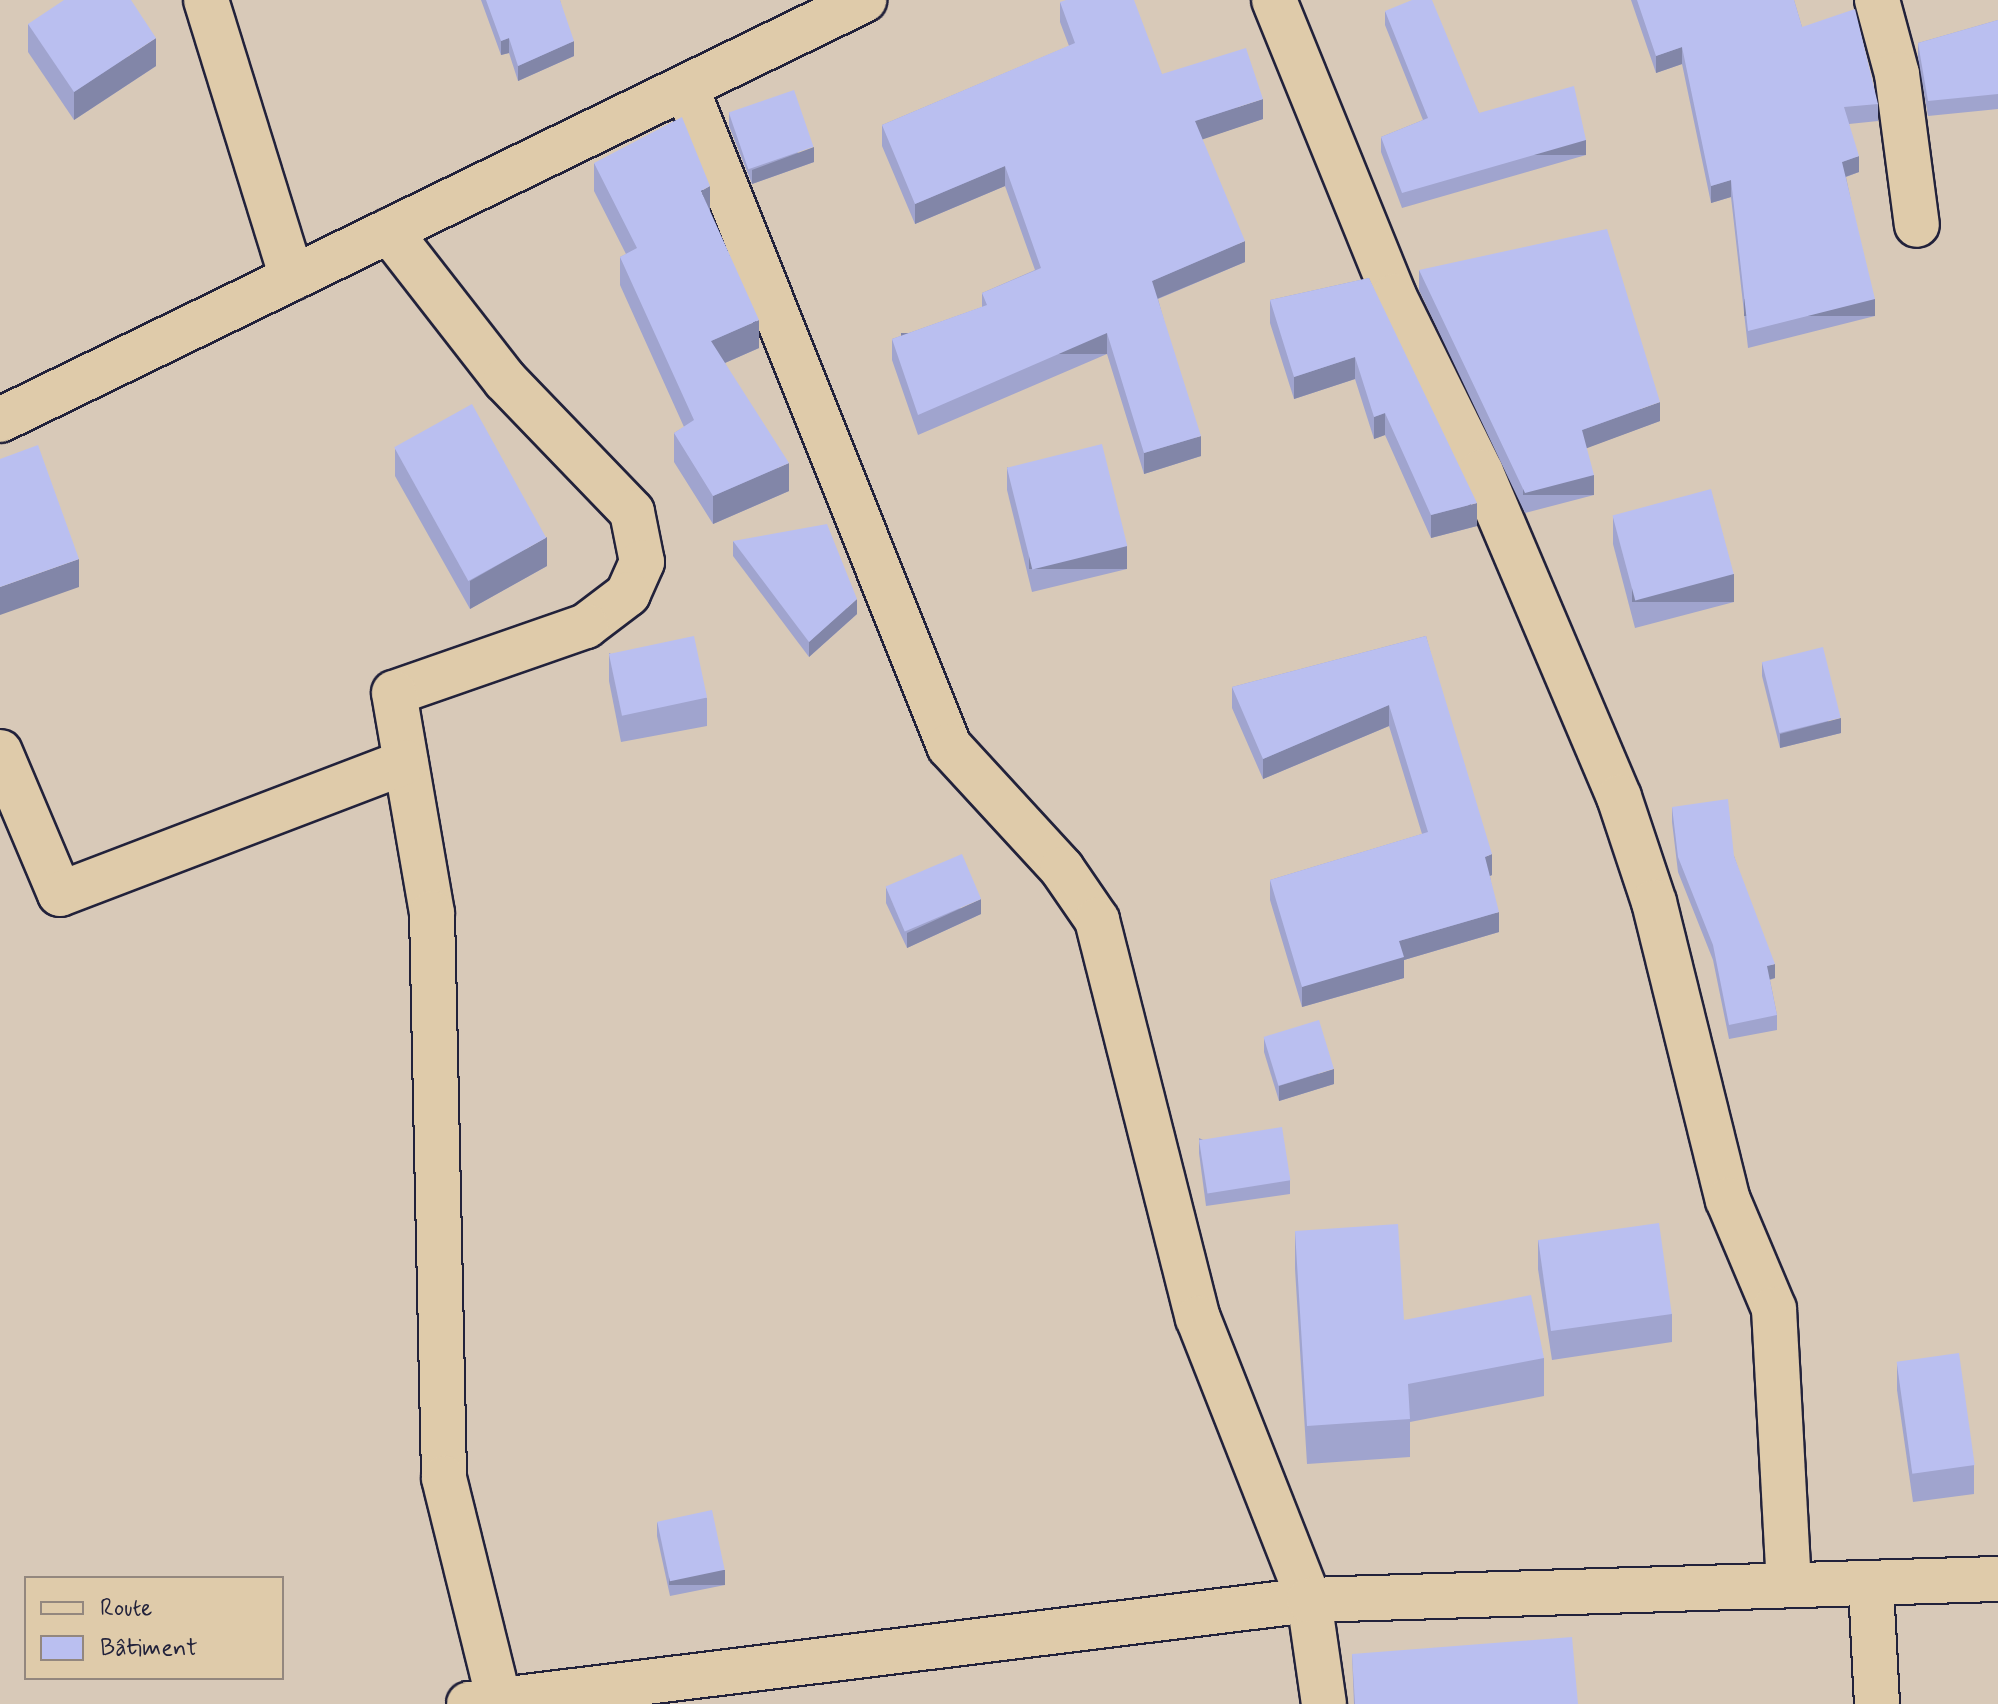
<!DOCTYPE html>
<meta charset="utf-8">
<style>
body{margin:0}
#map{position:relative;width:1998px;height:1704px;overflow:hidden;background:#d8c9b8;font-family:Mynerve,sans-serif}
div>[style]{position:absolute}
.roads{filter:drop-shadow(2px 0 #22223b) drop-shadow(-2px 0 #22223b) drop-shadow(0 2px #22223b) drop-shadow(0 -2px #22223b)}
.street>*{height:44px;margin:-22px;padding:0 22px;transform-origin:22px;border-radius:22px;background:#dfcbaa}
.secondary>*{height:44px;margin:-22px;padding:0 22px;transform-origin:22px;border-radius:22px;background:#dfcbaa}
.wall>*{inset:0;background:#a0a4ce}
.shaded-wall>*{inset:0;background:#8286a8;transform-origin:0 0}
.building>*{inset:0;background:#babff0;transform-origin:0 0}
span{translate:-50% -50%;white-space:nowrap;text-align:center;line-height:1.15;-webkit-text-stroke:8px #dfcbaa;paint-order:stroke}
.legend{position:absolute;left:24px;top:1576px;width:260px;height:104px;box-sizing:border-box;background:#dfcbaa;border:2px solid #93877e;margin:0;padding:10px 14px;list-style:none;font-size:24px;color:#22223b}
.legend li{display:flex;align-items:center;gap:16px;height:40px}
.legend b{width:40px;border:2px solid #93877e}
</style>
<div id="map">
<div class="roads">
<div class="street">
<div style="left:206px;top:0;width:291px;rotate:72.8deg"></div>
<div style="left:1274px;top:0;width:319px;rotate:67.9deg"></div>
<div style="left:1394px;top:296px;width:196px;rotate:63.7deg"></div>
<div style="left:1481px;top:472px;width:353px;rotate:67deg"></div>
<div style="left:1619px;top:797px;width:111px;rotate:71.6deg"></div>
<div style="left:1654px;top:902px;width:307px;rotate:76.1deg"></div>
<div style="left:1728px;top:1200px;width:118px;rotate:67.1deg"></div>
<div style="left:1774px;top:1309px;width:273px;rotate:86.9deg"></div>
<div style="left:1877px;top:0;width:77px;rotate:74.9deg"></div>
<div style="left:1897px;top:74px;width:152px;rotate:82.5deg"></div>
<div style="left:686px;top:87px;width:710px;rotate:68.24deg"></div>
<div style="left:949px;top:746px;width:167px;rotate:47.4deg"></div>
<div style="left:1062px;top:869px;width:62px;rotate:55.5deg"></div>
<div style="left:1097px;top:920px;width:411px;rotate:75.8deg"></div>
<div style="left:1198px;top:1318px;width:303px;rotate:68.5deg"></div>
<div style="left:1309px;top:1600px;width:105px;rotate:81.8deg"></div>
<div style="left:389px;top:231px;width:189px;rotate:52.1deg"></div>
<div style="left:505px;top:380px;width:183px;rotate:46.1deg"></div>
<div style="left:632px;top:512px;width:51px;rotate:78.7deg"></div>
<div style="left:642px;top:562px;width:35px;rotate:114deg"></div>
<div style="left:628px;top:594px;width:53px;rotate:142.7deg"></div>
<div style="left:586px;top:626px;width:203px;rotate:160.8deg"></div>
<div style="left:394px;top:693px;width:223px;rotate:80.2deg"></div>
<div style="left:432px;top:913px;width:565px;rotate:88.78deg"></div>
<div style="left:444px;top:1478px;width:225px;rotate:76.1deg"></div>
<div style="left:0;top:420px;width:961px;rotate:-25.92deg"></div>
<div style="left:0;top:752px;width:154px;rotate:67.1deg"></div>
<div style="left:60px;top:894px;width:370px;rotate:-20.9deg"></div>
<div style="left:1871px;top:1586px;width:118px;rotate:87.1deg"></div>
</div>
<div class="secondary">
<div style="left:469px;top:1704px;width:846px;rotate:-7.06deg"></div>
<div style="left:1309px;top:1600px;width:689px;rotate:-1.75deg"></div>
</div>
</div>
<div class="wall">
<div style="clip-path:polygon(481px 0,560px 0,574px 56px,518px 81px,509px 53px,501px 55px)"></div>
<div style="clip-path:polygon(1631px 0,1794px 0,1802px 27px,1878px 104px,1878px 121px,1849px 124px,1859px 172px,1846px 177px,1875px 316px,1748px 348px,1731px 197px,1711px 203px,1682px 64px,1656px 73px)"></div>
<div style="clip-path:polygon(1060px 2px,1162px 74px,1263px 119px,1202px 139px,1245px 262px,1158px 299px,1201px 456px,1144px 474px,1107px 354px,918px 435px,892px 360px,892px 339px,982px 307px,982px 293px,1035px 270px,1005px 186px,915px 224px,882px 146px,882px 125px,1069px 46px,1060px 22px)"></div>
<div style="clip-path:polygon(1385px 11px,1479px 113px,1586px 155px,1402px 208px,1381px 152px,1381px 137px,1423px 120px,1385px 25px)"></div>
<div style="clip-path:polygon(1998px 20px,1998px 109px,1928px 116px,1918px 57px,1918px 43px)"></div>
<div style="clip-path:polygon(28px 24px,156px 66px,74px 120px,28px 52px)"></div>
<div style="clip-path:polygon(729px 112px,814px 162px,752px 184px,729px 126px)"></div>
<div style="clip-path:polygon(594px 163px,710px 212px,759px 348px,725px 363px,789px 491px,713px 524px,674px 462px,674px 433px,684px 427px,620px 285px,620px 257px,626px 254px,594px 191px)"></div>
<div style="clip-path:polygon(1419px 270px,1660px 421px,1586px 448px,1594px 495px,1525px 513px,1419px 290px)"></div>
<div style="clip-path:polygon(1369px 278px,1477px 526px,1431px 538px,1385px 435px,1374px 439px,1355px 379px,1294px 399px,1270px 323px,1270px 300px)"></div>
<div style="clip-path:polygon(395px 448px,547px 566px,470px 609px,395px 476px)"></div>
<div style="clip-path:polygon(1007px 467px,1127px 569px,1032px 592px,1007px 490px)"></div>
<div style="clip-path:polygon(1613px 516px,1734px 602px,1635px 628px,1613px 544px)"></div>
<div style="clip-path:polygon(733px 541px,857px 614px,809px 657px,733px 556px)"></div>
<div style="clip-path:polygon(1426px 636px,1492px 875px,1490px 876px,1499px 932px,1404px 960px,1404px 978px,1302px 1007px,1270px 900px,1270px 880px,1422px 834px,1389px 726px,1263px 779px,1232px 708px,1232px 687px)"></div>
<div style="clip-path:polygon(609px 653px,707px 698px,707px 726px,621px 742px,609px 681px)"></div>
<div style="clip-path:polygon(1762px 662px,1841px 733px,1780px 748px,1762px 676px)"></div>
<div style="clip-path:polygon(1672px 807px,1734px 856px,1775px 978px,1770px 980px,1777px 1015px,1777px 1030px,1729px 1039px,1713px 960px,1678px 872px,1672px 822px)"></div>
<div style="clip-path:polygon(886px 888px,981px 914px,907px 948px,886px 903px)"></div>
<div style="clip-path:polygon(1264px 1037px,1334px 1084px,1279px 1101px,1264px 1052px)"></div>
<div style="clip-path:polygon(1199px 1138px,1290px 1180px,1290px 1194px,1206px 1206px,1199px 1153px)"></div>
<div style="clip-path:polygon(1295px 1231px,1404px 1320px,1544px 1358px,1544px 1396px,1410px 1422px,1410px 1457px,1307px 1464px,1295px 1269px)"></div>
<div style="clip-path:polygon(1538px 1240px,1672px 1314px,1672px 1342px,1552px 1360px,1538px 1269px)"></div>
<div style="clip-path:polygon(1897px 1362px,1974px 1465px,1974px 1494px,1913px 1502px,1897px 1390px)"></div>
<div style="clip-path:polygon(657px 1522px,725px 1585px,670px 1596px,657px 1536px)"></div>
<div style="clip-path:polygon(1352px 1654px,1578px 1704px,1354px 1704px)"></div>
</div>
<div class="shaded-wall">
<div style="clip-path:polygon(156px 38px,156px 66px,74px 120px,74px 92px)"></div>
<div style="clip-path:polygon(509px 38px,509px 53px,501px 55px,501px 41px)"></div>
<div style="clip-path:polygon(574px 41px,574px 56px,518px 81px,518px 66px)"></div>
<div style="clip-path:polygon(1682px 47px,1682px 64px,1656px 73px,1656px 56px)"></div>
<div style="clip-path:polygon(1263px 99px,1263px 119px,1195px 142px,1195px 121px)"></div>
<div style="left:1586px;top:140px;width:15px;height:191px;rotate:90deg"></div>
<div style="clip-path:polygon(814px 147px,814px 162px,752px 184px,752px 170px)"></div>
<div style="clip-path:polygon(1859px 156px,1859px 172px,1842px 178px,1842px 162px)"></div>
<div style="clip-path:polygon(1005px 166px,1005px 186px,915px 224px,915px 204px)"></div>
<div style="clip-path:polygon(1731px 180px,1731px 197px,1711px 203px,1711px 186px)"></div>
<div style="clip-path:polygon(710px 186px,710px 214px,701px 191px)"></div>
<div style="clip-path:polygon(1245px 241px,1245px 262px,1152px 301px,1152px 281px)"></div>
<div style="left:1875px;top:299px;width:17px;height:131px;rotate:90deg"></div>
<div style="clip-path:polygon(759px 320px,759px 348px,711px 369px,711px 341px)"></div>
<div style="left:1107px;top:333px;width:21px;height:206px;rotate:90deg"></div>
<div style="clip-path:polygon(1355px 357px,1355px 379px,1294px 399px,1294px 377px)"></div>
<div style="clip-path:polygon(1660px 402px,1660px 421px,1582px 450px,1582px 430px)"></div>
<div style="clip-path:polygon(1385px 413px,1385px 435px,1374px 439px,1374px 417px)"></div>
<div style="clip-path:polygon(1201px 436px,1201px 456px,1144px 474px,1144px 453px)"></div>
<div style="clip-path:polygon(789px 463px,789px 491px,713px 524px,713px 496px)"></div>
<div style="left:1594px;top:475px;width:20px;height:71px;rotate:90deg"></div>
<div style="clip-path:polygon(1477px 503px,1477px 526px,1431px 538px,1431px 515px)"></div>
<div style="clip-path:polygon(547px 537px,547px 566px,470px 609px,470px 581px)"></div>
<div style="left:1127px;top:546px;width:23px;height:98px;rotate:90deg"></div>
<div style="clip-path:polygon(79px 559px,79px 587px,0 615px,0 587px)"></div>
<div style="left:1734px;top:574px;width:28px;height:102px;rotate:90deg"></div>
<div style="clip-path:polygon(857px 599px,857px 614px,809px 657px,809px 642px)"></div>
<div style="clip-path:polygon(1389px 705px,1389px 726px,1263px 779px,1263px 759px)"></div>
<div style="clip-path:polygon(1841px 718px,1841px 733px,1780px 748px,1780px 734px)"></div>
<div style="clip-path:polygon(1492px 854px,1492px 875px,1485px 878px,1485px 857px)"></div>
<div style="clip-path:polygon(981px 899px,981px 914px,907px 948px,907px 933px)"></div>
<div style="clip-path:polygon(1499px 912px,1499px 932px,1404px 960px,1404px 978px,1302px 1007px,1302px 987px,1399px 941px)"></div>
<div style="clip-path:polygon(1775px 964px,1775px 978px,1767px 980px,1767px 966px)"></div>
<div style="clip-path:polygon(1334px 1069px,1334px 1084px,1279px 1101px,1279px 1086px)"></div>
<div style="left:725px;top:1570px;width:15px;height:56px;rotate:90deg"></div>
</div>
<div class="building">
<div style="clip-path:polygon(64px 0,131px 0,156px 38px,74px 92px,28px 24px)"></div>
<div style="clip-path:polygon(486px 0,560px 0,574px 41px,518px 66px,509px 38px,501px 41px)"></div>
<div style="clip-path:polygon(1066px 0,1134px 0,1162px 74px,1246px 48px,1263px 99px,1195px 121px,1245px 241px,1152px 281px,1201px 436px,1144px 453px,1107px 333px,918px 415px,892px 339px,987px 305px,982px 293px,1041px 268px,1005px 166px,915px 204px,882px 125px,1075px 43px,1060px 2px)"></div>
<div style="clip-path:polygon(1412px 0,1432px 0,1479px 113px,1574px 86px,1586px 140px,1402px 193px,1381px 137px,1428px 118px,1385px 11px)"></div>
<div style="clip-path:polygon(1637px 0,1794px 0,1802px 27px,1855px 9px,1878px 104px,1844px 107px,1859px 156px,1842px 162px,1875px 299px,1748px 331px,1731px 180px,1711px 186px,1682px 47px,1656px 56px)"></div>
<div style="clip-path:polygon(1998px 20px,1998px 94px,1928px 101px,1918px 43px)"></div>
<div style="left:794px;top:90px;width:60px;height:69px;rotate:71deg"></div>
<div style="clip-path:polygon(682px 117px,710px 186px,701px 191px,759px 320px,711px 341px,789px 463px,713px 496px,674px 433px,694px 420px,620px 257px,637px 248px,594px 163px)"></div>
<div style="clip-path:polygon(1607px 229px,1660px 402px,1582px 430px,1594px 475px,1525px 493px,1419px 270px)"></div>
<div style="clip-path:polygon(1369px 278px,1477px 503px,1431px 515px,1385px 413px,1374px 417px,1355px 357px,1294px 377px,1270px 300px)"></div>
<div style="left:472px;top:404px;width:153px;height:89px;rotate:61deg"></div>
<div style="left:1102px;top:444px;width:105px;height:98px;rotate:76deg"></div>
<div style="clip-path:polygon(38px 445px,79px 559px,0 587px,0 459px)"></div>
<div style="left:1711px;top:489px;width:88px;height:102px;rotate:75deg"></div>
<div style="clip-path:polygon(827px 524px,857px 599px,809px 642px,733px 541px)"></div>
<div style="left:694px;top:636px;width:63px;height:87px;rotate:78deg"></div>
<div style="clip-path:polygon(1426px 636px,1492px 854px,1485px 857px,1499px 912px,1399px 941px,1404px 957px,1302px 987px,1270px 880px,1428px 832px,1389px 705px,1263px 759px,1232px 687px)"></div>
<div style="left:1823px;top:647px;width:73px;height:63px;rotate:76deg"></div>
<div style="clip-path:polygon(1728px 799px,1734px 856px,1775px 964px,1767px 966px,1777px 1015px,1729px 1025px,1713px 945px,1678px 857px,1672px 807px)"></div>
<div style="left:962px;top:854px;width:49px;height:83px;rotate:67deg"></div>
<div style="left:1319px;top:1020px;width:51px;height:58px;rotate:73deg"></div>
<div style="left:1282px;top:1127px;width:54px;height:84px;rotate:81deg"></div>
<div style="left:1659px;top:1223px;width:92px;height:122px;rotate:82deg"></div>
<div style="clip-path:polygon(1398px 1224px,1404px 1320px,1531px 1295px,1544px 1358px,1408px 1384px,1410px 1419px,1307px 1426px,1295px 1231px)"></div>
<div style="left:1959px;top:1353px;width:113px;height:63px;rotate:82deg"></div>
<div style="left:712px;top:1510px;width:61px;height:56px;rotate:78deg"></div>
<div style="clip-path:polygon(1572px 1637px,1578px 1704px,1355px 1704px,1352px 1654px)"></div>
</div>
<ul class="legend">
<li><b style="height:10px;background:#dfcbaa"></b>Route</li>
<li><b style="height:22px;background:#babff0"></b>Bâtiment</li>
</ul>
</div>
